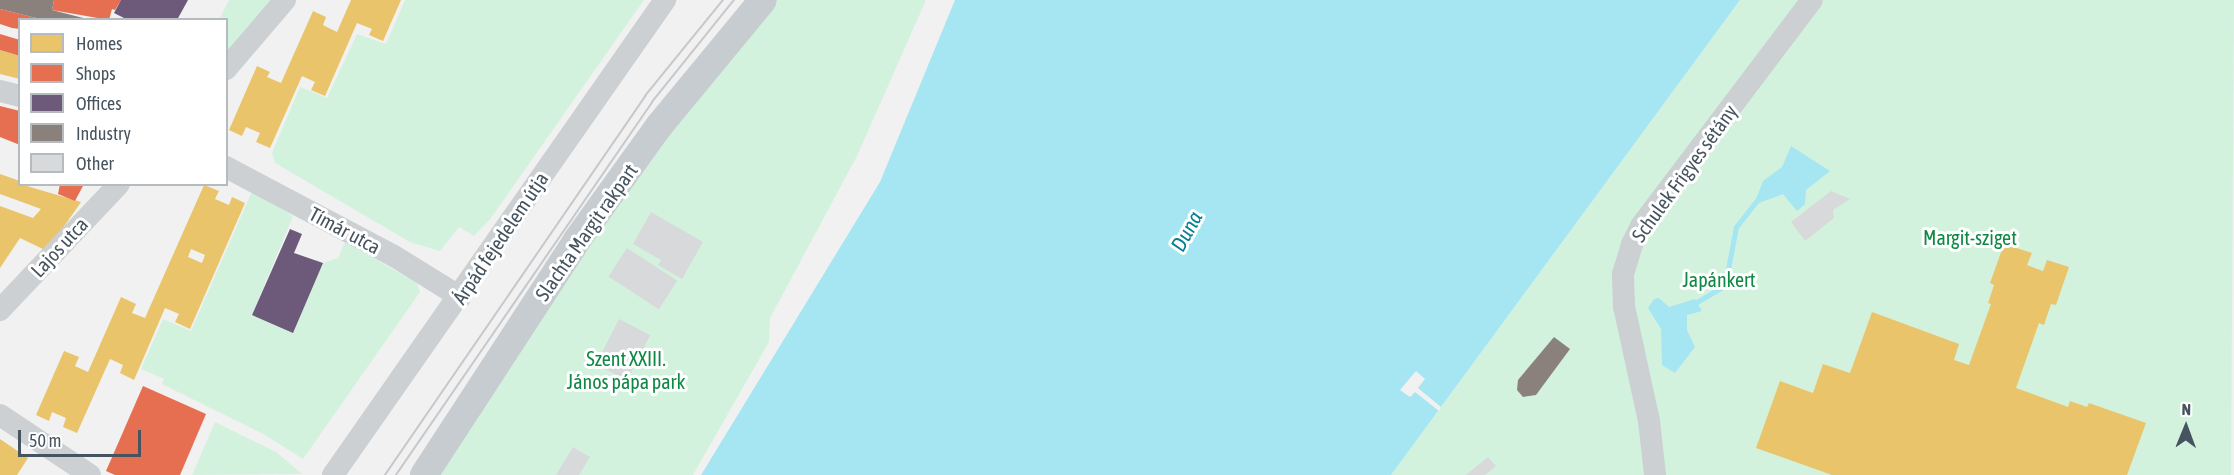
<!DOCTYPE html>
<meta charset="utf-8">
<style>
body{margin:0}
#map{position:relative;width:2234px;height:475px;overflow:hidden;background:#f1f1f1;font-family:"Asap Condensed",sans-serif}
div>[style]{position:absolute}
.green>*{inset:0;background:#d3f2de}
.water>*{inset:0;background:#a5e6f2}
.pier>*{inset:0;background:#f1f1f1}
.homes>*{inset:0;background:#e9c46a}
.shops>*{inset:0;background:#e76f51}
.offices>*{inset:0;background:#6d597a}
.industry>*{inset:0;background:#8a817c}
.stream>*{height:5px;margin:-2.5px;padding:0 2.5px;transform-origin:2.5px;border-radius:2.5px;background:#a5e6f2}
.building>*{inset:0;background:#d8d9db;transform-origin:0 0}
.minor>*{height:22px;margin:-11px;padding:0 11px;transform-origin:11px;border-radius:11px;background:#ccd0d2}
.major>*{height:28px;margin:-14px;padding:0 14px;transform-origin:14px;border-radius:14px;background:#c7ccd0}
.tram>*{height:1.5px;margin:-0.75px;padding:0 0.75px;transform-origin:0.75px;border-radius:0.75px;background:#c6c8cb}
span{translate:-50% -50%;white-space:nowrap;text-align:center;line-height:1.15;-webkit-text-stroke:6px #fff;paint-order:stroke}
.street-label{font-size:20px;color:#46545f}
.park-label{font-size:20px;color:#0f8845}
.water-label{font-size:21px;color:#037f97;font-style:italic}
.legend{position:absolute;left:18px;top:18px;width:210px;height:168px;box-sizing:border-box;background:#fff;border:2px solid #b5bbbf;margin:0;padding:8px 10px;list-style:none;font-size:18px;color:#46545f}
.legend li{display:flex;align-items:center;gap:12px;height:30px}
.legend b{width:30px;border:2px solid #b5bbbf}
.north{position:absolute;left:2156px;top:397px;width:60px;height:60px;-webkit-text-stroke:4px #fff;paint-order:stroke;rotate:1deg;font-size:16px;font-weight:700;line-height:24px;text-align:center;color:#46545f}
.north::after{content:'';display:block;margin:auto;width:21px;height:27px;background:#46545f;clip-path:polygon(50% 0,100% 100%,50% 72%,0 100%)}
.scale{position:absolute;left:18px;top:430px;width:123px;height:27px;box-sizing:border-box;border:3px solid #46545f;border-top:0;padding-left:8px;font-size:18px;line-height:21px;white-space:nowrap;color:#46545f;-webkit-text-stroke:4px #fff;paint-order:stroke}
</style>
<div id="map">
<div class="green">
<div style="clip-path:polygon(229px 0,279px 0,227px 56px,226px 20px,219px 20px)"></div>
<div style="clip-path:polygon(405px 0,644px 0,491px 218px,474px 236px,459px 227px,440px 251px,410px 242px,275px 163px,272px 153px,300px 87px,327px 98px,357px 34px,386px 44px)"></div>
<div style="clip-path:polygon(776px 0,926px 0,857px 156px,770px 318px,769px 342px,693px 475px,436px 475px,644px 149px)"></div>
<div style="clip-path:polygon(1740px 0,2234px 0,2231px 475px,1391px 475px)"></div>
<div style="clip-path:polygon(252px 191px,293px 216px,252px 315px,293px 332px,323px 263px,338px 258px,345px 242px,417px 283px,420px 292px,303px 459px,265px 435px,162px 384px,164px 379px,141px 369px,163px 319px,191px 331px)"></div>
<div style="clip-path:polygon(215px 422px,276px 452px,302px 474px,192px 475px)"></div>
</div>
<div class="water">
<div style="clip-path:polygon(955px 0,1740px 0,1391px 475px,701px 475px,880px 182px)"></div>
<div style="clip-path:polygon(1791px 146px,1830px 171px,1806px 190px,1805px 204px,1797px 211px,1783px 194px,1759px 203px,1756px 199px,1763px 181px,1782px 167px)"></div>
<div style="clip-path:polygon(1659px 298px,1669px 307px,1695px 299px,1702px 311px,1687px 315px,1687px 330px,1695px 347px,1675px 373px,1662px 365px,1661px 329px,1648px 308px,1654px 299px)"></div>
</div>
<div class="pier">
<div style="clip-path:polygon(1416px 371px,1425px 379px,1418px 388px,1441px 407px,1439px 411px,1415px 392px,1410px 397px,1400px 390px)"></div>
</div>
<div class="homes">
<div style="clip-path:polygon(351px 0,401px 0,383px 41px,369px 35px,372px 29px,357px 23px,325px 96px,311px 90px,315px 82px,302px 76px,270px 148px,256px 142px,260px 133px,246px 127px,242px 136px,229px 130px,257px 66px,270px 72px,267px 77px,281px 83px,313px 11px,326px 17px,323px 25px,337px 32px)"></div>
<div style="clip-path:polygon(0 50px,20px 56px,20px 79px,0 74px)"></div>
<div style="clip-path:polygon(0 174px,20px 181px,20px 184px,81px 202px,47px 251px,20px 238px,0 268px,0 206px,33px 218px,41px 209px,0 194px)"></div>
<div style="clip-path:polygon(evenodd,204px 185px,219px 191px,215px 199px,229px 205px,232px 197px,245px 203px,190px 329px,175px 322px,179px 314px,165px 308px,134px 380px,120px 373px,123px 365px,110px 359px,77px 433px,63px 427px,66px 418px,52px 412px,49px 421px,36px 415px,64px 351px,79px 357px,75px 366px,88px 372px,121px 297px,136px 304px,132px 313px,145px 318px,204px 185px,191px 249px,205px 255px,202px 263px,188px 257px,191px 249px)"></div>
<div style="clip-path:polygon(2004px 244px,2032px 253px,2027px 265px,2043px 271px,2047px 260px,2069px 267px,2056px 305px,2051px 304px,2044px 325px,2039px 323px,2016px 388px,2068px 407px,2070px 401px,2087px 407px,2089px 403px,2146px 423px,2127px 475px,1832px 475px,1756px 448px,1780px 381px,1813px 393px,1823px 364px,1850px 373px,1872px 312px,1959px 344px,1954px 360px,1969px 365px,1991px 304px,1988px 303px,1994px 285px,1990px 283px)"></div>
<div style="clip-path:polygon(0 439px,28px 458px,17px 475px,0 475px)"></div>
</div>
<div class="shops">
<div style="clip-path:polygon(54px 0,121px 0,115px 10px,112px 9px,109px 20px,52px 10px)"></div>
<div style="clip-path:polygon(0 9px,40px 19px,40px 20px,20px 20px,20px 29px,12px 28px,0 24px)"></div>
<div style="clip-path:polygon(0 34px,20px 40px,20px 56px,0 50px)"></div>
<div style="clip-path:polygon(0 106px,20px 111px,20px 145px,0 137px)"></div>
<div style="clip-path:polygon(60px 184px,84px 184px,75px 201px,58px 194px)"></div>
<div style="clip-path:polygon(143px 386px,206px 414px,180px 475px,115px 475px,106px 471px)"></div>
</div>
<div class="offices">
<div style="clip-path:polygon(121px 0,188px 0,177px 20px,128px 20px,114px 13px)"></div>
<div style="clip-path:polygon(290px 229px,302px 234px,294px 253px,323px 263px,293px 333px,252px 315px)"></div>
</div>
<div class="industry">
<div style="clip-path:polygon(0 0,54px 0,52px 10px,91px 20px,44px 20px,0 9px)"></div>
<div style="clip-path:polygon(1554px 337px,1570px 349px,1536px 395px,1523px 397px,1517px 390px,1518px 380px)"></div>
</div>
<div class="stream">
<div style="left:1697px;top:302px;width:33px;rotate:-31deg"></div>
<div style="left:1725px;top:285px;width:59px;rotate:-79.3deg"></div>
<div style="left:1736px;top:227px;width:34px;rotate:-52deg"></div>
</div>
<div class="building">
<div style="clip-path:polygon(1831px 191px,1850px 199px,1833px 210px,1834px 218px,1805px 241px,1791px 222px)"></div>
<div style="clip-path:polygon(651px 212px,703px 242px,682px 279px,658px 265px,661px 260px,633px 244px)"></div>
<div style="left:627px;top:248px;width:60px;height:34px;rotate:33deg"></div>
<div style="left:619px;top:319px;width:35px;height:51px;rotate:27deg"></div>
<div style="clip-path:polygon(573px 447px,590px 457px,579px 475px,556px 475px)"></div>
<div style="clip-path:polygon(1488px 457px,1496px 466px,1485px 475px,1466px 475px)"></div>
</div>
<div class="minor">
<div style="left:226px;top:69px;width:91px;rotate:-49.5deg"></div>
<div style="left:0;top:91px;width:21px;rotate:14deg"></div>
<div style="left:226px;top:167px;width:190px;rotate:27.9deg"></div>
<div style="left:394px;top:256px;width:78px;rotate:31.8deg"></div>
<div style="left:0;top:310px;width:173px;rotate:-46.6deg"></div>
<div style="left:0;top:415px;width:108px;rotate:33.7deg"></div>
<div style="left:333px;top:475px;width:580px;rotate:-55.05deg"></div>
<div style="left:1655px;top:475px;width:54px;rotate:-96.3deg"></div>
<div style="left:1649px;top:421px;width:118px;rotate:-102.3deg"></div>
<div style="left:1624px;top:306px;width:32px;rotate:-92deg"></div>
<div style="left:1623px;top:274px;width:31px;rotate:-73deg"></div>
<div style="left:1632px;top:244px;width:20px;rotate:-63deg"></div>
<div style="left:1641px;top:226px;width:283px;rotate:-52.9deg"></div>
</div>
<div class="major">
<div style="left:424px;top:475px;width:280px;rotate:-56.9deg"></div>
<div style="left:577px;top:240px;width:140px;rotate:-54.3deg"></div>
<div style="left:659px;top:126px;width:163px;rotate:-50.5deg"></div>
</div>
<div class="tram">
<div style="left:385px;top:475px;width:460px;rotate:-55.5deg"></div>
<div style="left:645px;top:96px;width:124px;rotate:-50.9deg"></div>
<div style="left:396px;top:475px;width:452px;rotate:-55.5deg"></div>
<div style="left:652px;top:102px;width:131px;rotate:-51.2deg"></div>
</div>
<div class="street-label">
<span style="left:1684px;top:173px;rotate:-54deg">Schulek Frigyes sétány</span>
<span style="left:345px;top:230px;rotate:28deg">Tímár utca</span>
<span style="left:586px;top:232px;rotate:-55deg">Slachta Margit rakpart</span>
<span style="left:500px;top:238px;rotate:-56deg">Árpád fejedelem útja</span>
<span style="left:59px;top:247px;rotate:-47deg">Lajos utca</span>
</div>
<div class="park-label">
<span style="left:1970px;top:237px">Margit-sziget</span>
<span style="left:1719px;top:279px">Japánkert</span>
<span style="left:626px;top:370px">Szent XXIII.<br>János pápa park</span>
</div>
<div class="water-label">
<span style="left:1186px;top:231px;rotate:-61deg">Duna</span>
</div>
<ul class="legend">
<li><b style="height:16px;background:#e9c46a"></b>Homes</li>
<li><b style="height:16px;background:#e76f51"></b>Shops</li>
<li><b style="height:16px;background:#6d597a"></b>Offices</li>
<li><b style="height:16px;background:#8a817c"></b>Industry</li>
<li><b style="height:16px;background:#d8d9db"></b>Other</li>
</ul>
<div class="north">N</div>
<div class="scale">50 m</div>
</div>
